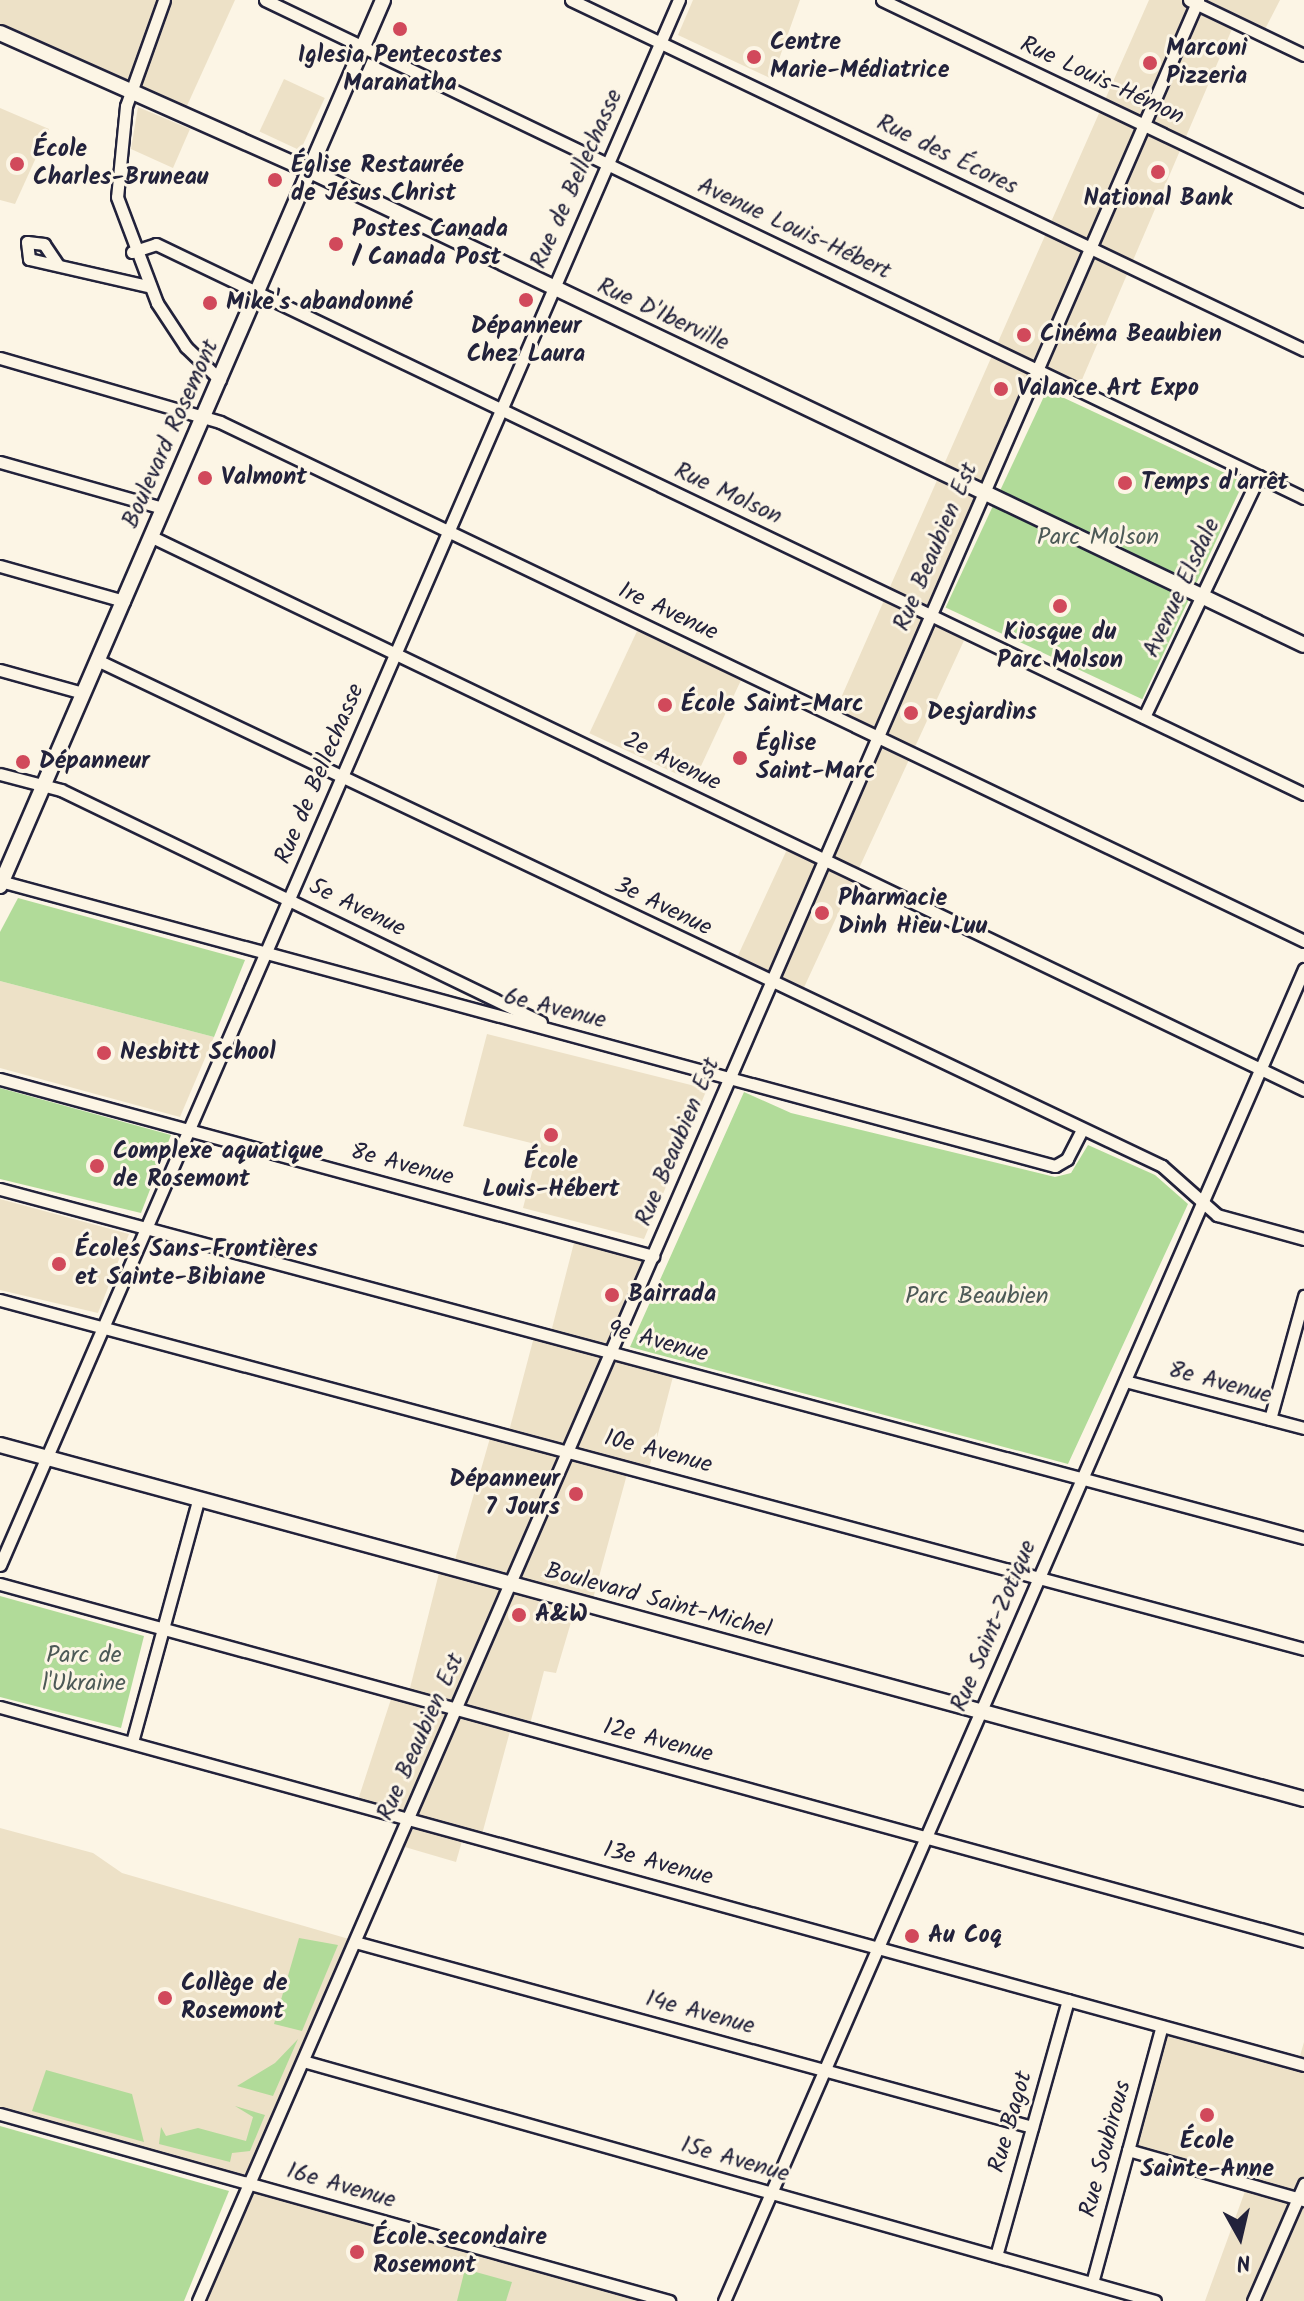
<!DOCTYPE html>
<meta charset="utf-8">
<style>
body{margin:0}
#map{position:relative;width:1304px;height:2301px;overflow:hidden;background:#fcf5e5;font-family:Kalam,sans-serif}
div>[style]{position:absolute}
.built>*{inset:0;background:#ede1c7;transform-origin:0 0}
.green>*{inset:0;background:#b1db99;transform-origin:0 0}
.roads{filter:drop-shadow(2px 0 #22223b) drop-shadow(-2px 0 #22223b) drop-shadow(0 2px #22223b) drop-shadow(0 -2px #22223b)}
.minor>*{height:11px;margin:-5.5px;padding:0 5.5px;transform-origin:5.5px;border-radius:5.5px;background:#fcf5e5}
.major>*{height:14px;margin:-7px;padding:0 7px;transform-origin:7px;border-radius:7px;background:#fcf5e5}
.dots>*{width:22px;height:22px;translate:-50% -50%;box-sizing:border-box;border:4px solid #fcf5e5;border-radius:50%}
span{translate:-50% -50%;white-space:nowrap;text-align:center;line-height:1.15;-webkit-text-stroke:6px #fcf5e5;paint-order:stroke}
.poi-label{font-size:24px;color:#22223b;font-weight:700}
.left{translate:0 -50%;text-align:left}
.right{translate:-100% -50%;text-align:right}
.street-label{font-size:24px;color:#22223b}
.park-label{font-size:24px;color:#4d5a57}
.north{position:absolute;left:1200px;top:2197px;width:80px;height:80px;-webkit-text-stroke:6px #fcf5e5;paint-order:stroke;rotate:172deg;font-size:22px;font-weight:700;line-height:32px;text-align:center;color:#22223b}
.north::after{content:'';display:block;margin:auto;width:28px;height:36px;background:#22223b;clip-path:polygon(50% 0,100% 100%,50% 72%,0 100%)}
</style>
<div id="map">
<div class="built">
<div style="clip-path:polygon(0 0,235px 0,186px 108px,0 27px)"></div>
<div style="clip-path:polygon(693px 0,800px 0,772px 79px,678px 35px)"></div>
<div style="clip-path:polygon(1149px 0,1280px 0,1262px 35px,1235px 22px,1078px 389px,1037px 370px,931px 614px,967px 634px,801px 994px,734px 964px,790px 843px,824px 860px,877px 737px,833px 716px)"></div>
<div style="left:284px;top:79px;width:45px;height:58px;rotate:25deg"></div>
<div style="clip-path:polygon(138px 107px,190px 129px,173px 168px,131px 149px)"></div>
<div style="clip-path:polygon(0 108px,49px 129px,15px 204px,0 200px)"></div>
<div style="left:638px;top:629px;width:115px;height:115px;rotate:25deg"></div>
<div style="clip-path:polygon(0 981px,214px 1037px,180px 1117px,0 1068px)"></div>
<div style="clip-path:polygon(487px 1034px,707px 1089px,644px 1239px,523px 1208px,539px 1145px,463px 1126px)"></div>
<div style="clip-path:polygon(0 1199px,129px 1234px,98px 1313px,0 1290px)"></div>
<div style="clip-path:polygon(576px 1235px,653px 1256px,613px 1352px,675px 1369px,648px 1472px,629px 1467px,591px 1606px,577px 1602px,556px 1673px,544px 1671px,529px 1728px,512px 1724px,481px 1838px,464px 1834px,456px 1862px,398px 1845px,409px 1819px,357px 1803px,394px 1690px,409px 1692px,440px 1569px,444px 1557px,455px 1560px,492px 1431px,508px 1435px,535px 1333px,550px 1336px)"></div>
<div style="clip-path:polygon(0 1828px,93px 1853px,122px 1873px,349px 1939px,250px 2182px,670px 2301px,198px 2301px,249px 2183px,0 2114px)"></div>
<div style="clip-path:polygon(1162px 2026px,1298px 2063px,1304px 2042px,1304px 2301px,1205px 2301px,1248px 2183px,1128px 2150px)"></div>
</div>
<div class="green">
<div style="left:1047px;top:390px;width:217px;height:240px;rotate:25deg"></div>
<div style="clip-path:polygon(18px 898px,245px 960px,214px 1037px,0 981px,0 932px)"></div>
<div style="clip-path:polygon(0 1088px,171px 1135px,141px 1213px,0 1179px)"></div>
<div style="clip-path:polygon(744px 1092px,791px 1113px,1055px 1177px,1071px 1173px,1088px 1145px,1155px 1175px,1188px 1204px,1068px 1464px,630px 1347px)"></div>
<div style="clip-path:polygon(0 1596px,144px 1636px,121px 1728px,0 1697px)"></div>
<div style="clip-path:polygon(299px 1938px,338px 1945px,302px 2031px,274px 2024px)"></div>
<div style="clip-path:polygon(298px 2039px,273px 2096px,237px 2086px,275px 2063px)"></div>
<div style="clip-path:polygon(46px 2070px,132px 2094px,144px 2142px,32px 2111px)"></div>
<div style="clip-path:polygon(235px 2106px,265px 2115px,250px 2151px,232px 2153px,230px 2162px,159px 2144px,161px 2127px,166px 2136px,198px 2128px,246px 2141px,253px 2117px)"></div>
<div style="clip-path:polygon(0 2126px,229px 2191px,184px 2301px,0 2301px)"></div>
<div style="clip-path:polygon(465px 2269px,512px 2282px,506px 2301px,457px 2301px)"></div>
</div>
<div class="roads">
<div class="minor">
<div style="left:164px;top:0;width:113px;rotate:109.7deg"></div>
<div style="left:126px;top:106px;width:91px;rotate:95.6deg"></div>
<div style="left:117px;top:197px;width:113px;rotate:69.3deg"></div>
<div style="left:157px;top:303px;width:53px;rotate:56.6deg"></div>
<div style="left:186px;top:347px;width:47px;rotate:44.1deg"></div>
<div style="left:265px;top:0;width:1152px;rotate:25.61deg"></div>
<div style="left:571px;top:0;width:812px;rotate:25.52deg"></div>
<div style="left:882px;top:0;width:467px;rotate:25.5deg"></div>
<div style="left:1189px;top:0;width:127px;rotate:25.6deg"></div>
<div style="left:132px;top:252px;width:25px;rotate:-18deg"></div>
<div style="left:156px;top:244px;width:1273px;rotate:25.6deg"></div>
<div style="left:58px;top:265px;width:25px;rotate:-124deg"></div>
<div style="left:44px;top:244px;width:17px;rotate:-173deg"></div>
<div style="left:27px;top:242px;width:17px;rotate:83deg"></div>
<div style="left:29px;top:259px;width:122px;rotate:12.8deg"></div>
<div style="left:0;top:358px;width:229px;rotate:16.2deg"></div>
<div style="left:220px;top:422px;width:1202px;rotate:25.58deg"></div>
<div style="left:0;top:462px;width:169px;rotate:15.8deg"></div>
<div style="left:150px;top:536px;width:1280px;rotate:25.64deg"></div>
<div style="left:0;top:566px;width:129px;rotate:15.8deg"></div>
<div style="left:97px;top:660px;width:1179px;rotate:25.41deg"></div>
<div style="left:1162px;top:1166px;width:74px;rotate:41.7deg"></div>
<div style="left:1217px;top:1215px;width:90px;rotate:15.4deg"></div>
<div style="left:0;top:670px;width:86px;rotate:15.5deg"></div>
<div style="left:1144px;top:717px;width:267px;rotate:-64.5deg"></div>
<div style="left:0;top:774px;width:63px;rotate:14.7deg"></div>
<div style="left:61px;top:790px;width:533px;rotate:25.8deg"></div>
<div style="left:0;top:881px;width:1093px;rotate:15.12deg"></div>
<div style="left:1055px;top:1166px;width:14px;rotate:-30deg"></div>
<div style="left:1067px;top:1159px;width:31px;rotate:-63deg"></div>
<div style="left:0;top:1079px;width:677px;rotate:15.17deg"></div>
<div style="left:0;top:1189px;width:1350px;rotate:14.98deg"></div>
<div style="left:0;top:1300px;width:1350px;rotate:14.98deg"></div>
<div style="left:1125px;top:1381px;width:185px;rotate:14.7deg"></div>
<div style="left:1270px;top:1419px;width:128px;rotate:-74.5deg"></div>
<div style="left:0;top:1565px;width:1706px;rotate:-66.55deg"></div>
<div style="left:0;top:1584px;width:1352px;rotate:15.31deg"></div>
<div style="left:0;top:1707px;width:1352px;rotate:15.35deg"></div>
<div style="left:132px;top:1742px;width:251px;rotate:-74.7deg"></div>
<div style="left:355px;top:1942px;width:702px;rotate:15.28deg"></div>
<div style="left:303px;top:2061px;width:885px;rotate:15.73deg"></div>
<div style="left:0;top:2114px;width:695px;rotate:15.62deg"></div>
<div style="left:1128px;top:2150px;width:183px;rotate:15.9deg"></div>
<div style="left:996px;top:2256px;width:266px;rotate:-74.3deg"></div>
<div style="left:1092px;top:2283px;width:266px;rotate:-74.8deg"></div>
<div style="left:198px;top:2301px;width:2509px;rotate:-66.51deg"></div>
<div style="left:724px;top:2301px;width:1453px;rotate:-66.47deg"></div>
<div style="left:1253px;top:2301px;width:128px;rotate:-66.4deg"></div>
</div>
<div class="major">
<div style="left:0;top:33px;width:339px;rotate:24deg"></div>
<div style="left:310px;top:171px;width:1101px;rotate:25.49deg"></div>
<div style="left:0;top:886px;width:965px;rotate:-66.62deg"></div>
<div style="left:0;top:1445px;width:1351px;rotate:15.19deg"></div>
</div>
</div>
<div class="dots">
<div style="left:400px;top:29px;background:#d1495b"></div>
<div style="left:754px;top:57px;background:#d1495b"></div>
<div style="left:1150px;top:63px;background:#d1495b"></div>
<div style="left:17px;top:164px;background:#d1495b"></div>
<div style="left:1158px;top:172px;background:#d1495b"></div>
<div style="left:275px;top:180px;background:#d1495b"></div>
<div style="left:336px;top:244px;background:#d1495b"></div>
<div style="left:526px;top:300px;background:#d1495b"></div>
<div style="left:210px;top:303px;background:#d1495b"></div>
<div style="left:1024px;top:335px;background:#d1495b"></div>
<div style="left:1001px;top:389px;background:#d1495b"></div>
<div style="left:205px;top:478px;background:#d1495b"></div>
<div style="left:1125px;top:483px;background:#d1495b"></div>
<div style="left:1060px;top:606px;background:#d1495b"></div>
<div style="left:665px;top:705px;background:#d1495b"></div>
<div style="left:911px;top:713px;background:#d1495b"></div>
<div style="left:740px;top:758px;background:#d1495b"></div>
<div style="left:23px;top:762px;background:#d1495b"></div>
<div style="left:822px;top:913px;background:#d1495b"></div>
<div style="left:104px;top:1053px;background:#d1495b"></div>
<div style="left:551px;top:1135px;background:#d1495b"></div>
<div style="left:97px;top:1166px;background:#d1495b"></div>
<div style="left:59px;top:1264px;background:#d1495b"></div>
<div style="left:612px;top:1295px;background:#d1495b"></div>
<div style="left:576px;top:1494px;background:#d1495b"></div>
<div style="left:519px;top:1615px;background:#d1495b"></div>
<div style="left:912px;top:1936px;background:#d1495b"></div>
<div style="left:165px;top:1998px;background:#d1495b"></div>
<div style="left:1207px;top:2115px;background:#d1495b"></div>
<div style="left:357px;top:2252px;background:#d1495b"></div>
</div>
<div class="poi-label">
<span class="left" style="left:770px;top:57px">Centre<br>Marie-Médiatrice</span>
<span class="left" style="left:1166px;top:63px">Marconi<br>Pizzeria</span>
<span style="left:400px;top:70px">Iglesia Pentecostes<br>Maranatha</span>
<span class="left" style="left:33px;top:164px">École<br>Charles-Bruneau</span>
<span class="left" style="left:291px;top:180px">Église Restaurée<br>de Jésus Christ</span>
<span style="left:1158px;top:199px">National Bank</span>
<span class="left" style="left:352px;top:244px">Postes Canada<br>/ Canada Post</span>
<span class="left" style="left:226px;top:303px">Mike's abandonné</span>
<span style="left:526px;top:341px">Dépanneur<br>Chez Laura</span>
<span class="left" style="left:1040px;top:335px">Cinéma Beaubien</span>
<span class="left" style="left:1017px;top:389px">Valance Art Expo</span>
<span class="left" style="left:221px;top:478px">Valmont</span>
<span class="left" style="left:1141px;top:483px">Temps d'arrêt</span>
<span style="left:1060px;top:647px">Kiosque du<br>Parc Molson</span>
<span class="left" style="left:681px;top:705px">École Saint-Marc</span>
<span class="left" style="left:927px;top:713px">Desjardins</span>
<span class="left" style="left:756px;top:758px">Église<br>Saint-Marc</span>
<span class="left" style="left:39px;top:762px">Dépanneur</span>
<span class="left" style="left:838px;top:913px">Pharmacie<br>Dinh Hieu Luu</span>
<span class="left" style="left:120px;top:1053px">Nesbitt School</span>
<span class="left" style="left:113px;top:1166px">Complexe aquatique<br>de Rosemont</span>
<span style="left:551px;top:1176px">École<br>Louis-Hébert</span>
<span class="left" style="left:75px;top:1264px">Écoles Sans-Frontières<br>et Sainte-Bibiane</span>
<span class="left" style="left:628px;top:1295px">Bairrada</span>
<span class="right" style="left:560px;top:1494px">Dépanneur<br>7 Jours</span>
<span class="left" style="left:535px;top:1615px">A&amp;W</span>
<span class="left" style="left:928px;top:1936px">Au Coq</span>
<span class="left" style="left:181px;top:1998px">Collège de<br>Rosemont</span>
<span style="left:1207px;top:2156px">École<br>Sainte-Anne</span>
<span class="left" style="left:373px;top:2252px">École secondaire<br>Rosemont</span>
</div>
<div class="street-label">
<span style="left:1102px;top:81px;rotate:25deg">Rue Louis-Hémon</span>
<span style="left:947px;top:155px;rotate:26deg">Rue des Écores</span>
<span style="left:577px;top:179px;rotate:-66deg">Rue de Bellechasse</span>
<span style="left:794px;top:229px;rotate:25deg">Avenue Louis-Hébert</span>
<span style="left:663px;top:315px;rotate:25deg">Rue D'Iberville</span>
<span style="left:171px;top:434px;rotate:-66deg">Boulevard Rosemont</span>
<span style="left:728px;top:494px;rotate:25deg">Rue Molson</span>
<span style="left:936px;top:547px;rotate:-67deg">Rue Beaubien Est</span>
<span style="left:1182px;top:588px;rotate:-65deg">Avenue Elsdale</span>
<span style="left:668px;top:612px;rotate:25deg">1re Avenue</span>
<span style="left:672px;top:762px;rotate:26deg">2e Avenue</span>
<span style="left:320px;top:774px;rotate:-67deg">Rue de Bellechasse</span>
<span style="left:663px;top:907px;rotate:26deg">3e Avenue</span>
<span style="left:357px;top:908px;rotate:26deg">5e Avenue</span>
<span style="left:555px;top:1009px;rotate:14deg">6e Avenue</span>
<span style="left:678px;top:1142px;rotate:-67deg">Rue Beaubien Est</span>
<span style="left:402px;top:1165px;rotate:15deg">8e Avenue</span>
<span style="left:658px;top:1342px;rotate:15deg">9e Avenue</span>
<span style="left:1220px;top:1383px;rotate:15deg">8e Avenue</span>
<span style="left:658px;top:1452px;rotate:15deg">10e Avenue</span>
<span style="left:658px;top:1601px;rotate:15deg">Boulevard Saint-Michel</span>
<span style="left:994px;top:1626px;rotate:-67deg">Rue Saint-Zotique</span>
<span style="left:421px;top:1737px;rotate:-66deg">Rue Beaubien Est</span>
<span style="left:658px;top:1741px;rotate:15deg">12e Avenue</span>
<span style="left:658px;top:1864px;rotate:15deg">13e Avenue</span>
<span style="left:700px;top:2013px;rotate:15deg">14e Avenue</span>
<span style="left:1011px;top:2122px;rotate:-74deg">Rue Bagot</span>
<span style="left:1106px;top:2149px;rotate:-75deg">Rue Soubirous</span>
<span style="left:735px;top:2160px;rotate:16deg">15e Avenue</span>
<span style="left:341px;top:2186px;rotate:16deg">16e Avenue</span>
</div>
<div class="park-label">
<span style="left:1098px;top:538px">Parc Molson</span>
<span style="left:977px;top:1297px">Parc Beaubien</span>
<span style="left:84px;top:1670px">Parc de<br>l'Ukraine</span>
</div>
<div class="north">N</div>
</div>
